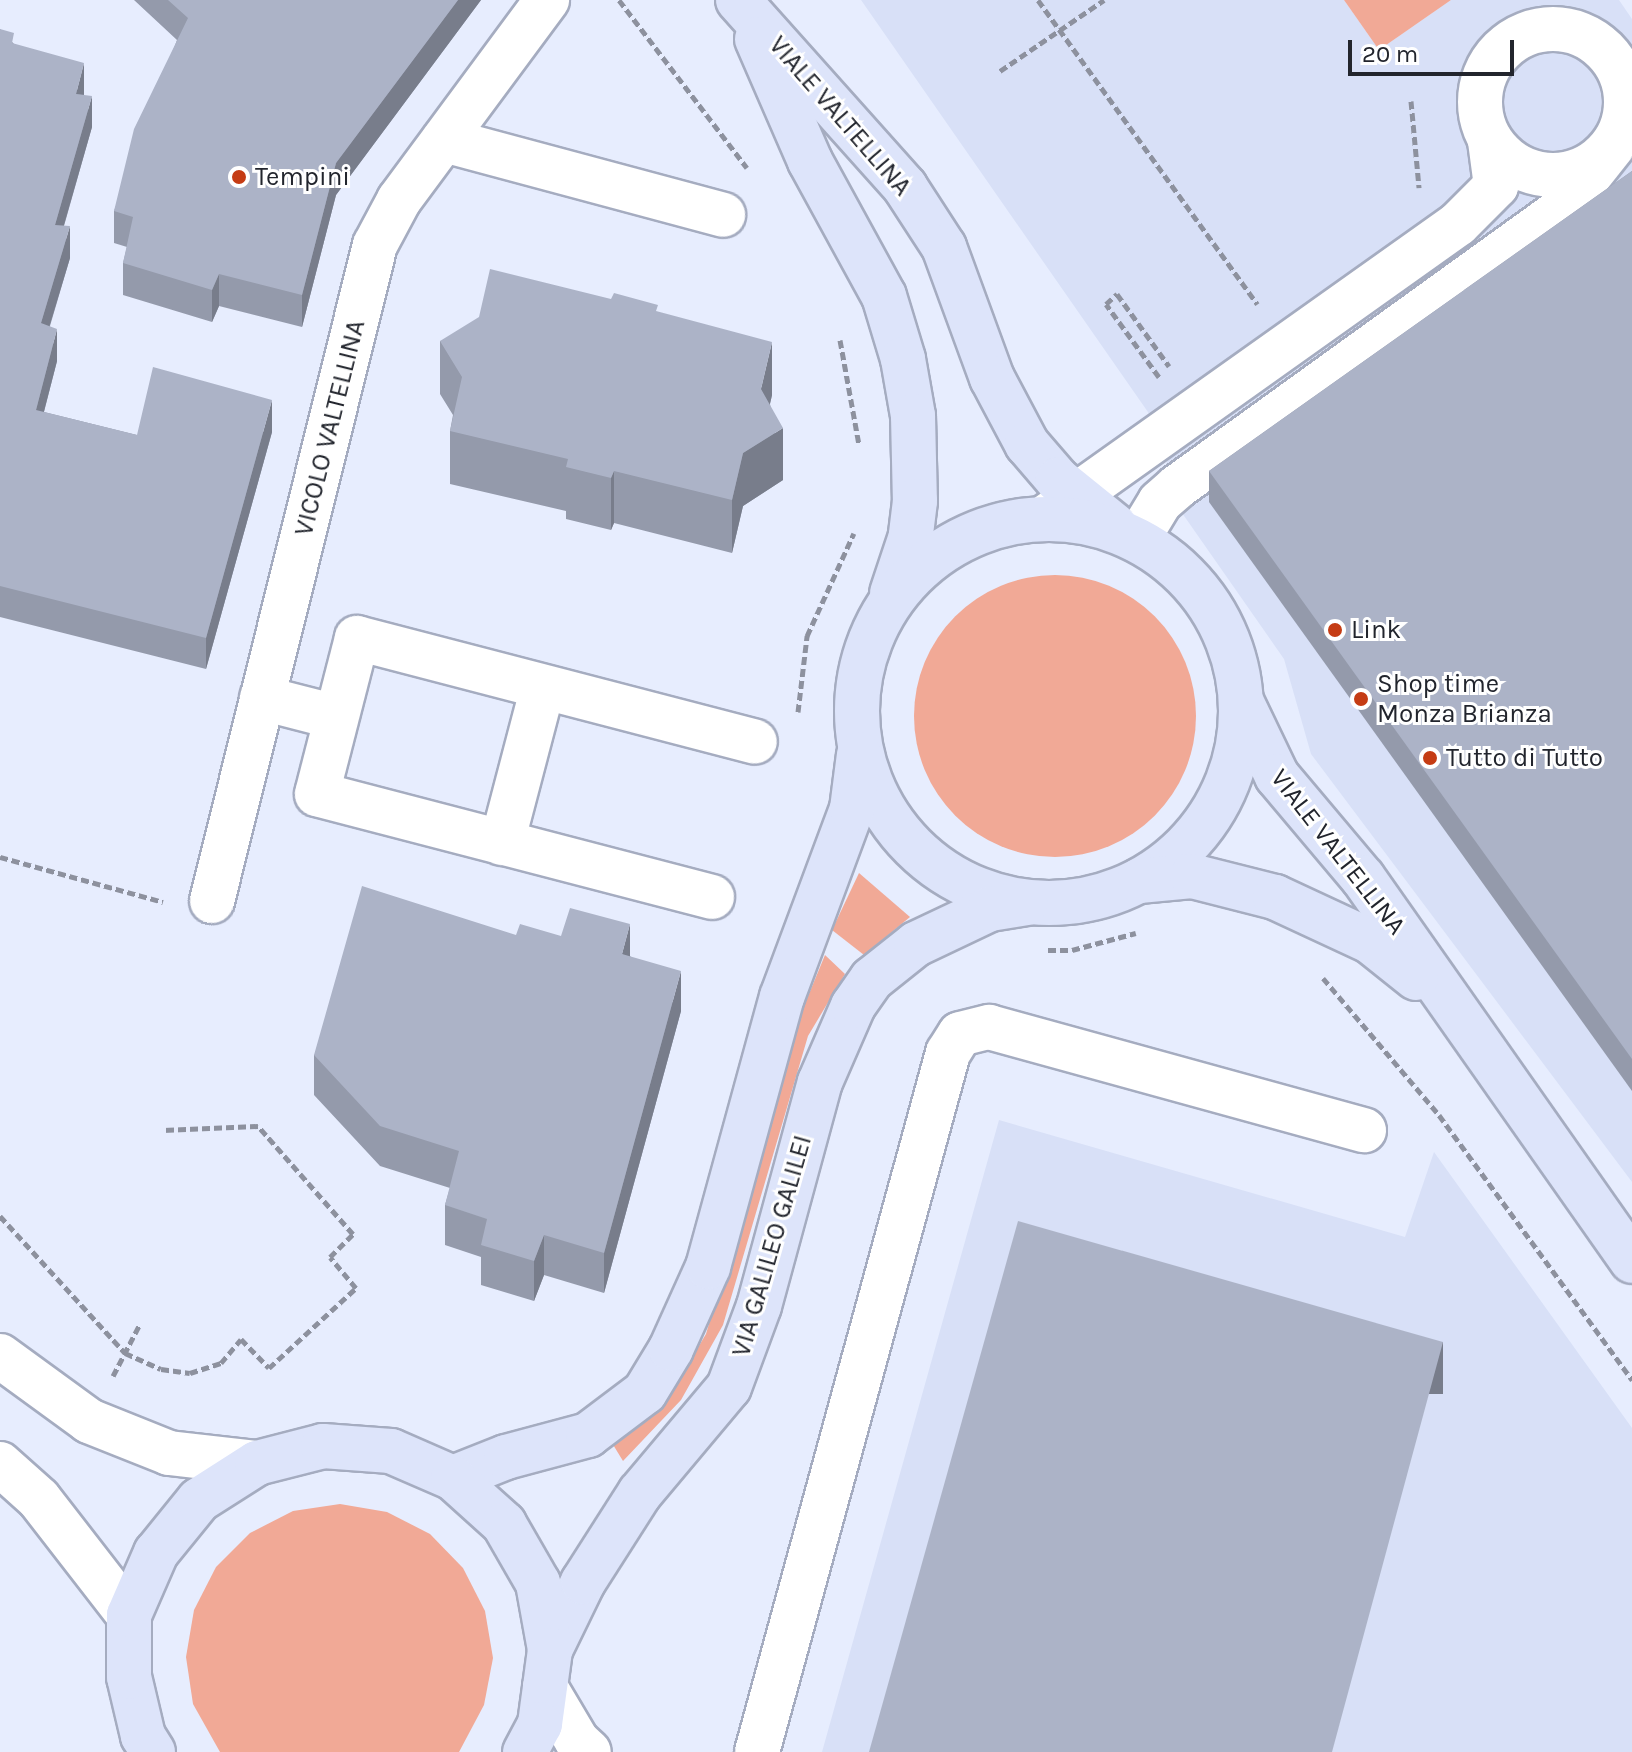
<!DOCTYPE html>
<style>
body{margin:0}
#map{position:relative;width:1632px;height:1752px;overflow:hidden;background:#e7edfe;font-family:Karla,sans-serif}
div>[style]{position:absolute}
.built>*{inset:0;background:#d8e0f7}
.green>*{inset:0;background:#f1a996}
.round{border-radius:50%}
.path>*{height:5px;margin-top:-2.5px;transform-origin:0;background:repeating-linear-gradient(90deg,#8d919e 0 8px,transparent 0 12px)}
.roads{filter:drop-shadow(2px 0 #a5acc0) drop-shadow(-2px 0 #a5acc0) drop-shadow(0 2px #a5acc0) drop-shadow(0 -2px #a5acc0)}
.minor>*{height:44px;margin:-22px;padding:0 22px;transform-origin:22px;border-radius:22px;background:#fff}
.minor>.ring{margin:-22px;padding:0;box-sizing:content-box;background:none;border:44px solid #fff;border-radius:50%}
.major>*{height:44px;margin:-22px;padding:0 22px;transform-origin:22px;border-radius:22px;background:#dde4fa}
.major>.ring{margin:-22px;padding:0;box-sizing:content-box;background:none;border:44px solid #dde4fa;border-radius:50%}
.wall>*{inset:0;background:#949aab}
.shaded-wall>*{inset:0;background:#787d8b;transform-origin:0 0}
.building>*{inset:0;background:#acb3c7}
.dots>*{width:22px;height:22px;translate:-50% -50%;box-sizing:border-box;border:4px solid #fff;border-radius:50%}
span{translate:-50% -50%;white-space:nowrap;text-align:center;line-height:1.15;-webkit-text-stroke:6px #fff;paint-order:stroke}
.street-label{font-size:26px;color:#22252d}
.poi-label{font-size:26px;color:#22252d}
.left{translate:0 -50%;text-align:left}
.scale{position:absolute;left:1348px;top:40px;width:166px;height:36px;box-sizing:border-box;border:4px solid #22252d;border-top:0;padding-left:10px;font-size:24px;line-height:28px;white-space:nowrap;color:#22252d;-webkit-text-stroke:6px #fff;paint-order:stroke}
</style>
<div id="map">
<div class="built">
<div style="clip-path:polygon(861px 0,1344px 0,1379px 50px,1451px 0,1619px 0,1632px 19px,1632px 1182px,1311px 754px,1284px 659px,1159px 480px,1173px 448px)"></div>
<div style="clip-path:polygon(999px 1120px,1405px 1237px,1434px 1152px,1632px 1428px,1632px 1752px,822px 1752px)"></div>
</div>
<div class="green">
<div style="clip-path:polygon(1344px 0,1451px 0,1379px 50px)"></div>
<div class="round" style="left:914px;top:575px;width:282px;height:282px"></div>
<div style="clip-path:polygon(859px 873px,910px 917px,864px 955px,832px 930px)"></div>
<div style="clip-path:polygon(825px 955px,845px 974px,808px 1036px,723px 1325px,681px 1400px,623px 1461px,612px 1443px,666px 1401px,706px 1334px,797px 1023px)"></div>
<div style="clip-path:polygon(340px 1504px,387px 1512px,430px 1534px,463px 1568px,485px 1611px,493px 1658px,484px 1705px,459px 1752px,220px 1752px,193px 1704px,186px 1657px,194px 1610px,216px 1567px,250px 1533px,293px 1511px)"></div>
</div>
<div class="path">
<div style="left:619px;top:0;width:211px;rotate:52.7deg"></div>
<div style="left:1038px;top:0;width:375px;rotate:54.2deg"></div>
<div style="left:1000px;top:71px;width:126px;rotate:-34.3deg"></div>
<div style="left:1411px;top:101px;width:87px;rotate:84.7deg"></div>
<div style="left:840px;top:340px;width:107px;rotate:79.7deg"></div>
<div style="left:1159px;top:377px;width:90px;rotate:-126deg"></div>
<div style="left:1106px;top:304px;width:15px;rotate:-42deg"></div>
<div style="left:1117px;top:294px;width:89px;rotate:54.2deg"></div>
<div style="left:798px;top:712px;width:77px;rotate:-83.2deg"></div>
<div style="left:807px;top:636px;width:113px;rotate:-65.5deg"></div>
<div style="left:0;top:857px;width:169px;rotate:15.4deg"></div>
<div style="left:1048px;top:950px;width:24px"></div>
<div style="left:1072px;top:950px;width:66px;rotate:-14.9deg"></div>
<div style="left:1323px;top:978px;width:180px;rotate:49.7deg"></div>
<div style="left:1439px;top:1115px;width:328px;rotate:53.9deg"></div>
<div style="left:0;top:1216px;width:185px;rotate:47.6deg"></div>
<div style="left:125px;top:1353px;width:39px;rotate:24deg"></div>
<div style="left:161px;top:1369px;width:29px;rotate:8deg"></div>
<div style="left:190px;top:1373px;width:33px;rotate:-18deg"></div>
<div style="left:221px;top:1363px;width:31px;rotate:-50deg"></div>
<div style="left:241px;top:1339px;width:40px;rotate:46deg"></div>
<div style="left:269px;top:1368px;width:118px;rotate:-42.6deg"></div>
<div style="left:356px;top:1288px;width:40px;rotate:-130deg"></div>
<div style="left:330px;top:1257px;width:33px;rotate:-45deg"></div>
<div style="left:353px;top:1234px;width:144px;rotate:-131.3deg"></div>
<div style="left:258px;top:1126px;width:95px;rotate:177.6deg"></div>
<div style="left:113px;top:1376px;width:59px;rotate:-62.6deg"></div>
</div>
<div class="roads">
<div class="minor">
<div class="ring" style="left:1480px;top:29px;width:102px;height:102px"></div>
<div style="left:444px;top:140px;width:289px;rotate:15deg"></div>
<div style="left:1043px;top:519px;width:509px;rotate:-35.41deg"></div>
<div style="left:1458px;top:224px;width:54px;rotate:-45deg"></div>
<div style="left:1496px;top:186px;width:45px;rotate:-97.6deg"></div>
<div style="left:1137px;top:540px;width:44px;rotate:-58.8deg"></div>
<div style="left:1160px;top:502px;width:23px;rotate:-41deg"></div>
<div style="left:1177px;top:487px;width:476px;rotate:-35.8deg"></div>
<div style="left:1563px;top:209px;width:80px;rotate:-51.6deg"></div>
<div style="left:262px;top:698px;width:76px;rotate:14.4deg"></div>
<div style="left:502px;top:843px;width:161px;rotate:-75.3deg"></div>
<div style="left:712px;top:897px;width:408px;rotate:-165.4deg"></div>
<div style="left:317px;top:794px;width:161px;rotate:-75.6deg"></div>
<div style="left:357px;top:638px;width:411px;rotate:14.6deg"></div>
<div style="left:212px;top:901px;width:676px;rotate:-76.05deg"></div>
<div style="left:375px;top:245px;width:51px;rotate:-61.9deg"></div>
<div style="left:399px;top:200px;width:249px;rotate:-53.5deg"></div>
<div style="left:0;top:1356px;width:110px;rotate:36.1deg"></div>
<div style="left:89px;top:1421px;width:86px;rotate:21.8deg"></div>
<div style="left:169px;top:1453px;width:89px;rotate:6.5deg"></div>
<div style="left:0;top:1464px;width:52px;rotate:41.9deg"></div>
<div style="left:39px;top:1499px;width:147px;rotate:52.2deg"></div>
<div style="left:545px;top:1687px;width:63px;rotate:59.3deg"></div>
<div style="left:577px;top:1741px;width:16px;rotate:43deg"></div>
<div style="left:757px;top:1752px;width:725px;rotate:-74.72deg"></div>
<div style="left:948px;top:1053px;width:22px;rotate:-58deg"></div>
<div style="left:960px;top:1034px;width:30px;rotate:-14deg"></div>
<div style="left:989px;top:1027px;width:389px;rotate:15.4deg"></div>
</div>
<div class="major">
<div style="left:738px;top:0;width:251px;rotate:48.2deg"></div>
<div style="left:905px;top:187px;width:72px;rotate:57deg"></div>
<div style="left:944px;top:247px;width:140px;rotate:69.9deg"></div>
<div style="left:992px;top:378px;width:75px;rotate:62.1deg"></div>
<div style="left:1027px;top:444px;width:48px;rotate:49.3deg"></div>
<div style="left:1058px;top:480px;width:73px;rotate:38.9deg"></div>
<div style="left:757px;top:39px;width:133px;rotate:66.5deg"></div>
<div style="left:810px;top:161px;width:154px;rotate:61.3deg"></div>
<div style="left:884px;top:296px;width:66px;rotate:73.2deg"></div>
<div style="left:903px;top:359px;width:58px;rotate:80deg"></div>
<div style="left:913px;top:416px;width:85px;rotate:88.7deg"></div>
<div style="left:915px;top:501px;width:35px;rotate:97deg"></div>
<div style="left:911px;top:536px;width:60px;rotate:108.4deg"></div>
<div class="ring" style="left:857px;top:519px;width:340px;height:340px"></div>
<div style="left:1242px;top:703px;width:81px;rotate:64.4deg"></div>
<div style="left:1277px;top:776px;width:133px;rotate:49.9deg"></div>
<div style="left:1363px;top:878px;width:468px;rotate:54.9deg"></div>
<div style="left:1139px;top:881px;width:53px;rotate:-5.4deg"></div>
<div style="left:1192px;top:876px;width:86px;rotate:14.2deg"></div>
<div style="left:1275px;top:897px;width:105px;rotate:24.9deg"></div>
<div style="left:1370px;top:941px;width:59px;rotate:38.8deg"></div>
<div style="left:453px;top:1478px;width:57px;rotate:-21.6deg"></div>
<div style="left:506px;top:1457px;width:85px;rotate:-15deg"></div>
<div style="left:588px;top:1435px;width:71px;rotate:-37deg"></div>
<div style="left:645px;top:1392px;width:50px;rotate:-58.8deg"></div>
<div style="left:671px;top:1349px;width:90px;rotate:-65.7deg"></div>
<div style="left:708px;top:1267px;width:280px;rotate:-74.7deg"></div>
<div style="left:782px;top:997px;width:201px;rotate:-69.6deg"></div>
<div style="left:852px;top:809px;width:55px;rotate:-82.7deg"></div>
<div style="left:550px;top:1650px;width:76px;rotate:-64.1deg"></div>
<div style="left:583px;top:1582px;width:106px;rotate:-57.4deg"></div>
<div style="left:640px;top:1493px;width:138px;rotate:-50deg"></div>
<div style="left:729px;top:1387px;width:86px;rotate:-69.7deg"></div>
<div style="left:759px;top:1306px;width:232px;rotate:-74.8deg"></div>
<div style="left:820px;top:1082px;width:83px;rotate:-66.5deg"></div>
<div style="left:853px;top:1006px;width:33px;rotate:-55deg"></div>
<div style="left:872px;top:979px;width:56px;rotate:-38.5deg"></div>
<div style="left:916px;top:944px;width:82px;rotate:-25.3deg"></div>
<div style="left:990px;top:909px;width:36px;rotate:-9deg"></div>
<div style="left:153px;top:1752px;width:19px;rotate:-122deg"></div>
<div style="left:143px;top:1736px;width:61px;rotate:-103.3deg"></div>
<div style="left:129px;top:1677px;width:62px;rotate:-90deg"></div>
<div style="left:129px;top:1615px;width:68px;rotate:-66.5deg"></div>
<div style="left:156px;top:1553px;width:68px;rotate:-50.9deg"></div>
<div style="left:199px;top:1500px;width:69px;rotate:-32.5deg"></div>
<div style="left:257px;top:1463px;width:68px;rotate:-14.4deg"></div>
<div style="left:323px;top:1446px;width:68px;rotate:4.2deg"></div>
<div style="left:391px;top:1451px;width:68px;rotate:23.5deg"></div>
<div style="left:453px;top:1478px;width:69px;rotate:42deg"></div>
<div style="left:504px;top:1524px;width:68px;rotate:60deg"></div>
<div style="left:538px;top:1583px;width:68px;rotate:79.8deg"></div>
<div style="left:550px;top:1650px;width:75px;rotate:97.7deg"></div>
<div style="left:540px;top:1724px;width:32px;rotate:118deg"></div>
</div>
</div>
<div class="wall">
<div style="clip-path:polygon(134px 0,481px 0,336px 195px,302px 327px,219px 306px,212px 322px,123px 295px,123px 263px,127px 247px,114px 243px,114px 211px,177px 40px)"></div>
<div style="clip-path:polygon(0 29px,14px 44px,84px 95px,92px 127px,64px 226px,70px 258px,50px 326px,57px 361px,44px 412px,137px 435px,272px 432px,206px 669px,0 617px)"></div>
<div style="clip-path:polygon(1632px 171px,1632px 1091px,1209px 502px,1209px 471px)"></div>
<div style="clip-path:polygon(658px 312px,772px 395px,770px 404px,783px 480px,743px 506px,732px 553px,614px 523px,611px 530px,566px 519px,566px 511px,450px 484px,450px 431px,453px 415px,440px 394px,440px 341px)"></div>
<div style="clip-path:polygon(516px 935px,630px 956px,681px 1011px,604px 1293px,544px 1275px,534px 1301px,481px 1285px,481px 1257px,445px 1245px,445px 1205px,450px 1188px,380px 1166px,314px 1095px,314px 1055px)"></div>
</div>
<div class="shaded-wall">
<div style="clip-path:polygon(458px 0,481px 0,336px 195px,302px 327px,302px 295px,336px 163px)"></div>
<div style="clip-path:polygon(84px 63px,84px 95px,76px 94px)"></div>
<div style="clip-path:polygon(92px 96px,92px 127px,55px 256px,55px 225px)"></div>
<div style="clip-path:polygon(70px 226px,70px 258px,41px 354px,41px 323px)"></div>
<div style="clip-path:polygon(219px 274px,219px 306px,212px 322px,212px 290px)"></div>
<div style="clip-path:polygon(57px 329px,57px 361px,36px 442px,36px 410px)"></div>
<div style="clip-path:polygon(772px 342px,772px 395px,761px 441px,761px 389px)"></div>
<div style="clip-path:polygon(272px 400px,272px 432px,206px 669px,206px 638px)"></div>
<div style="clip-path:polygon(783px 428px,783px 480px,743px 506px,732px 553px,732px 500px,743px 453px)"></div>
<div style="clip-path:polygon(614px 471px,614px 523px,611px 530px,611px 478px)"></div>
<div style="clip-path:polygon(630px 924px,630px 964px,622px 954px)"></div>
<div style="clip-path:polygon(681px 971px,681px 1011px,604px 1293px,604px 1253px)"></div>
<div style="clip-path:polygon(544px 1235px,544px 1275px,534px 1301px,534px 1261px)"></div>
<div style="left:1443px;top:1342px;width:52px;height:425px;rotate:90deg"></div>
</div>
<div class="building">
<div style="clip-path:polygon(168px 0,458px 0,336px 163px,302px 295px,219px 274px,212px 290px,123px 263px,133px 217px,114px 211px,134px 129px,188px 18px)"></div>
<div style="clip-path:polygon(0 29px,14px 33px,12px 43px,84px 63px,76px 94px,92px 96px,55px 225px,70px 226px,41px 323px,57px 329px,36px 410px,137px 435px,153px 367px,272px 400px,206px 638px,0 586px)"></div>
<div style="clip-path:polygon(1632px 171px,1632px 1059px,1209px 471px)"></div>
<div style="clip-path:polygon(490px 269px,611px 299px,614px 293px,658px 305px,656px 311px,772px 342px,761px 389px,783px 428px,743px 453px,732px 500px,614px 471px,611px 478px,566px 467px,568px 459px,450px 431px,462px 377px,440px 341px,479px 317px)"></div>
<div style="clip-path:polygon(362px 886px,516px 935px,520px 924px,561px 936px,570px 908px,630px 924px,622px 954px,681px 971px,604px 1253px,544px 1235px,534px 1261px,481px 1245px,487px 1219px,445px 1205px,459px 1151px,380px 1126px,314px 1055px)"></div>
<div style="clip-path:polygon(1018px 1221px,1443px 1342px,1332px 1752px,869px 1752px)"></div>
</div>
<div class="dots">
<div style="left:239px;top:177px;background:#c53c14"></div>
<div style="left:1335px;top:630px;background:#c53c14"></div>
<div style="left:1361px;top:699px;background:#c53c14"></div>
<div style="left:1430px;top:758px;background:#c53c14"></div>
</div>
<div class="street-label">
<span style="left:840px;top:116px;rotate:49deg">VIALE VALTELLINA</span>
<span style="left:330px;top:428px;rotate:-76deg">VICOLO VALTELLINA</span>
<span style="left:1338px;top:852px;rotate:52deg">VIALE VALTELLINA</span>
<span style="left:772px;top:1246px;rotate:-74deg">VIA GALILEO GALILEI</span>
</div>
<div class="poi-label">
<span class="left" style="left:255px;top:177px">Tempini</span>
<span class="left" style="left:1351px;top:630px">Link</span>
<span class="left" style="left:1377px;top:699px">Shop time<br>Monza Brianza</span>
<span class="left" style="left:1446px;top:758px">Tutto di Tutto</span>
</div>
<div class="scale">20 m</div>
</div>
